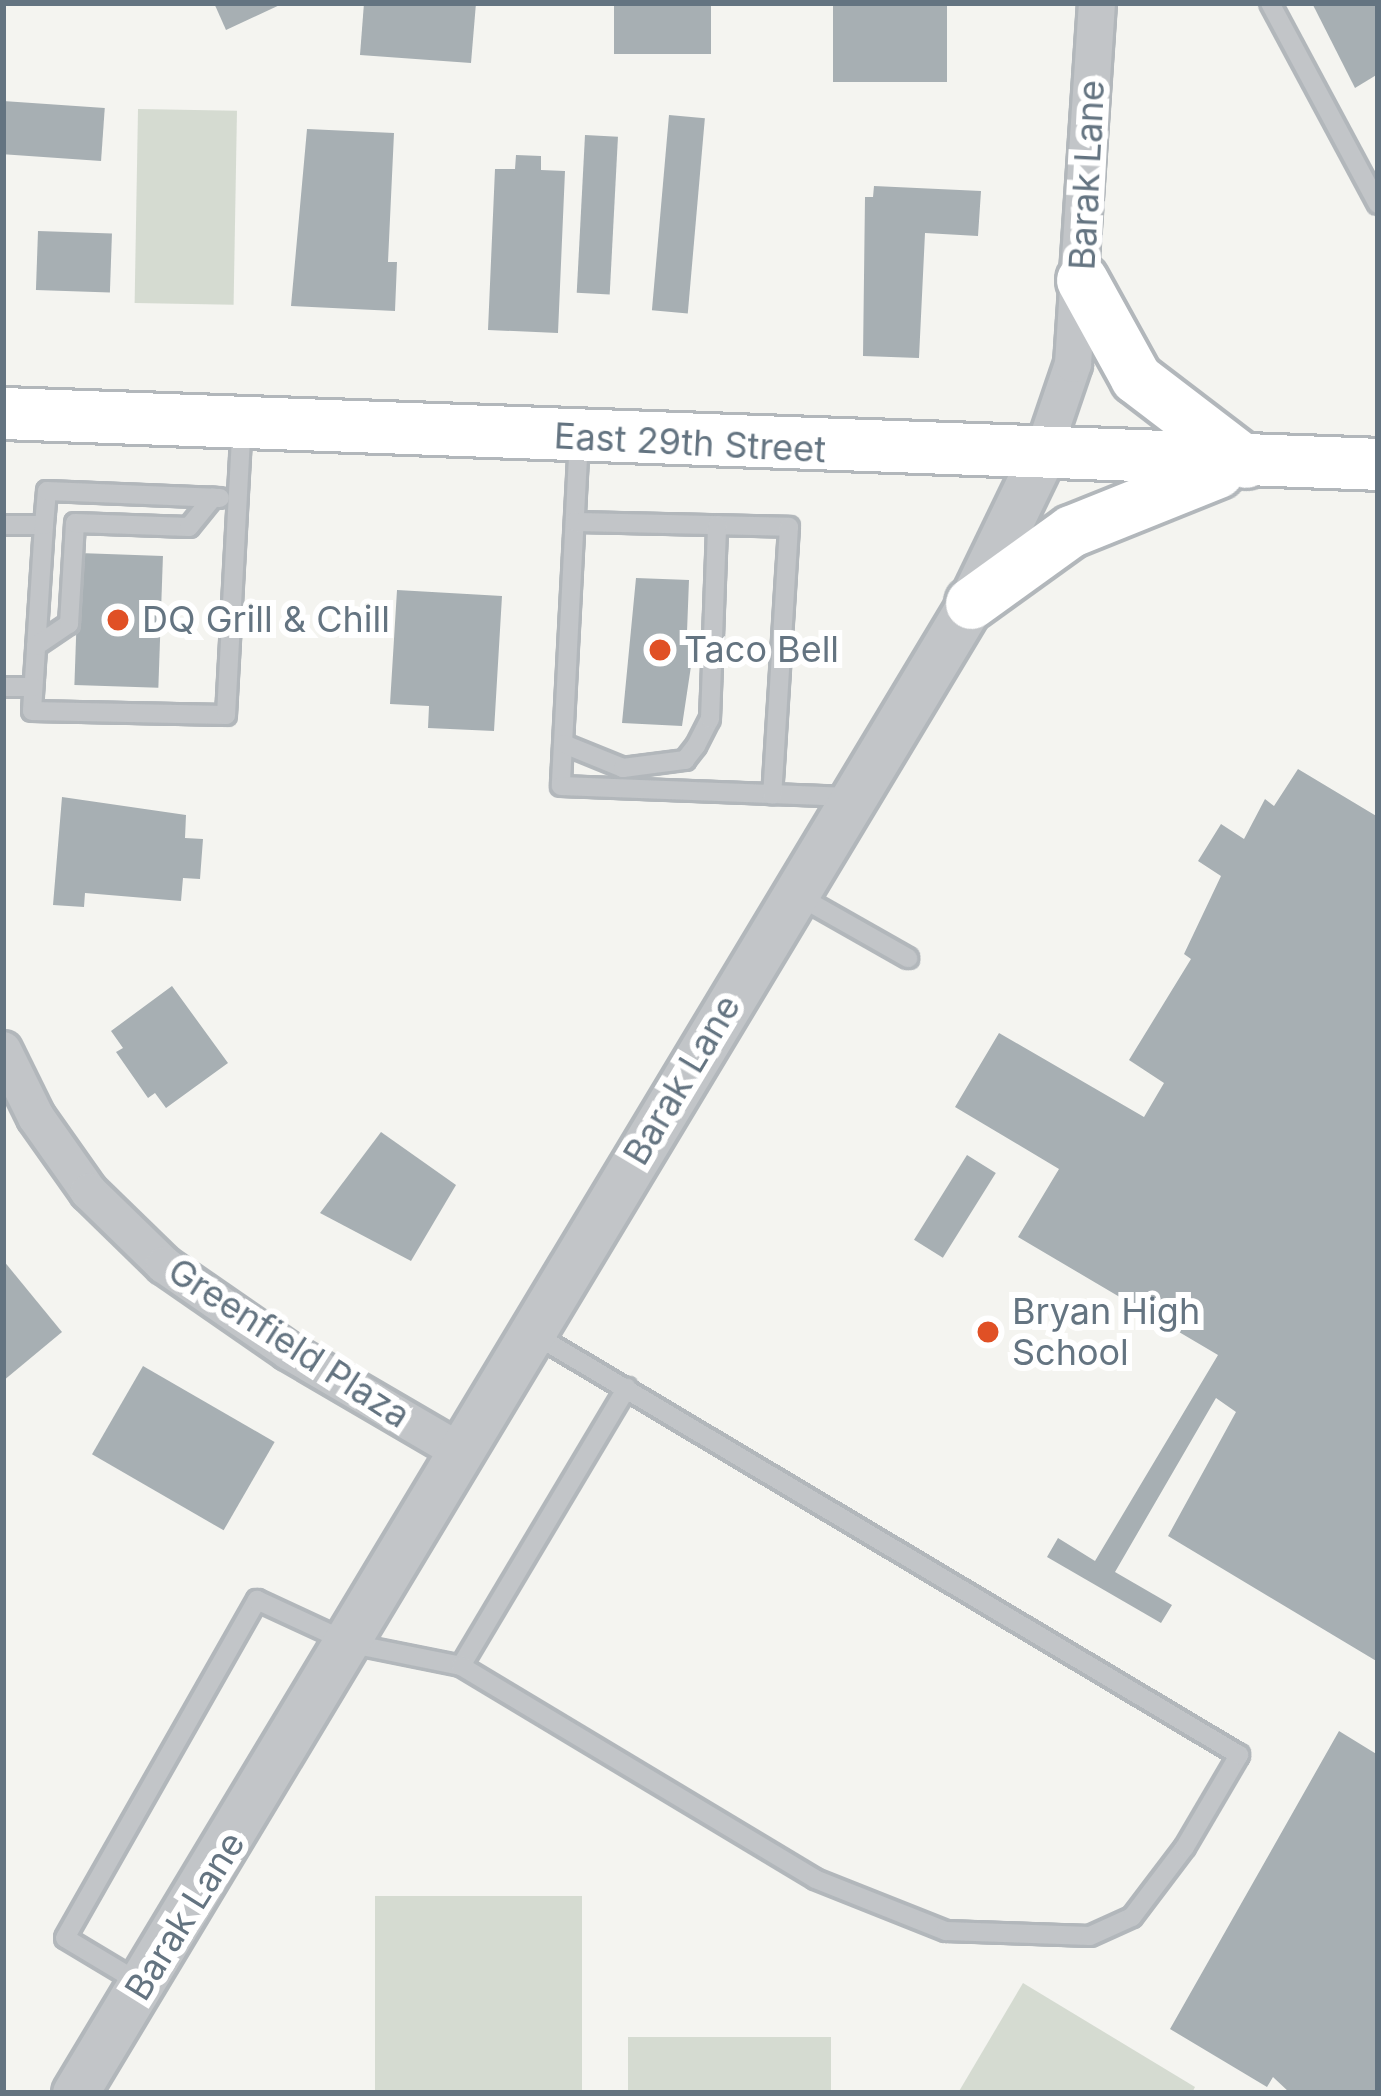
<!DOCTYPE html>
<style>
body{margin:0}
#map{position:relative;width:1381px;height:2096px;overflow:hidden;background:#f4f4f0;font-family:Inter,sans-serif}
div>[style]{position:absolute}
.green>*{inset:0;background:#d5dbd1;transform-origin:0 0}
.building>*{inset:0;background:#a7afb3;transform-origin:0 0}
.roads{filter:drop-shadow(3px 0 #b2b7bb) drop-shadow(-3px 0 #b2b7bb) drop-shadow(0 3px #b2b7bb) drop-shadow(0 -3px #b2b7bb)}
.service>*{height:18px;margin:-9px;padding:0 9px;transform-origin:9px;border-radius:9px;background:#c2c5c8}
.minor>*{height:36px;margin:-18px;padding:0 18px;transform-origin:18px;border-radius:18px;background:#c2c5c8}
.tertiary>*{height:45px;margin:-22.5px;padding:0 22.5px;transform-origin:22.5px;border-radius:22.5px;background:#c2c5c8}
.secondary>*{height:51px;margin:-25.5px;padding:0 25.5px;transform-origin:25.5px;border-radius:25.5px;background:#fff}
.dots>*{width:33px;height:33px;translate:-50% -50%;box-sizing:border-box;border:6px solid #fff;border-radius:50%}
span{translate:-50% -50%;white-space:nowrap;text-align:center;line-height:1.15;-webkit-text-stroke:12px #fff;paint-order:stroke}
.street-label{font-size:36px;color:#647481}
.poi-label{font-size:36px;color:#647481}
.left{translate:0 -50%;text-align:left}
.frame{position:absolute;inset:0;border:6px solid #647481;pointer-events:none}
</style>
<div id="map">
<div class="green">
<div style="left:138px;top:109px;width:99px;height:194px;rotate:1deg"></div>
<div style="left:582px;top:1896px;width:197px;height:207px;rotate:90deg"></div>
<div style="clip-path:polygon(1023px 1983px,1195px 2087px,1192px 2093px,958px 2093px)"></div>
<div style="left:831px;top:2037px;width:56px;height:203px;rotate:90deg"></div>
</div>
<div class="building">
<div style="clip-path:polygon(214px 3px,284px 3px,226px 30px)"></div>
<div style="clip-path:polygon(364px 3px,476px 3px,471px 63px,360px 55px)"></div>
<div style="left:614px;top:3px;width:97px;height:51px"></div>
<div style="left:833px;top:3px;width:114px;height:79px"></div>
<div style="clip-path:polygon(1312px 3px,1378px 3px,1378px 74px,1355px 88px)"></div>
<div style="left:3px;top:101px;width:102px;height:53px;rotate:4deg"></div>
<div style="left:669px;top:115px;width:36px;height:196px;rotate:5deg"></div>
<div style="clip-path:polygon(307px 129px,394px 133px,388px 262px,397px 262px,395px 311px,291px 306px)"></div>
<div style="left:585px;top:135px;width:33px;height:158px;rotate:3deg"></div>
<div style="clip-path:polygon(516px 155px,541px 156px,541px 170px,565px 171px,558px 333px,488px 330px,495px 169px,515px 169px)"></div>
<div style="clip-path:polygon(874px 186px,981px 191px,978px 236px,925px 233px,919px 358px,863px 356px,865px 197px,873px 197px)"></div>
<div style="left:38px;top:231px;width:74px;height:59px;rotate:2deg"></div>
<div style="left:79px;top:553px;width:84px;height:132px;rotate:2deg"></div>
<div style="clip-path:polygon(636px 578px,689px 580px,687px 632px,696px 633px,682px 726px,622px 723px)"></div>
<div style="clip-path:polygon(397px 590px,502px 596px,494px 731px,428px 728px,429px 706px,390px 704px)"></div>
<div style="clip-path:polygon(1298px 769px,1378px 817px,1378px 1662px,1168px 1536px,1236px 1412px,1216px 1398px,1115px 1572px,1172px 1605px,1161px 1623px,1047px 1557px,1058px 1538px,1095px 1561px,1218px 1355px,1018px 1237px,1059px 1169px,955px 1107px,999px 1033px,1144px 1117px,1164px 1083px,1129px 1060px,1191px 959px,1184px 954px,1221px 876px,1198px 861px,1221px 824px,1244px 839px,1265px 799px,1274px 806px)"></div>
<div style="clip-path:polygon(62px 797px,186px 815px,185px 838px,203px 839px,200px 879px,183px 878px,181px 901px,85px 893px,84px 907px,53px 905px)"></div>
<div style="clip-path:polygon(172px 986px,228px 1063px,166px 1108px,155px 1093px,148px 1098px,116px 1052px,123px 1048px,111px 1031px)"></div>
<div style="clip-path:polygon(381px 1132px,456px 1185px,411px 1261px,320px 1213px)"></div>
<div style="left:967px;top:1155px;width:34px;height:100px;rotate:32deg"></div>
<div style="clip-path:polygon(3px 1260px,62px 1332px,3px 1381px)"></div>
<div style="left:143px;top:1366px;width:152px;height:102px;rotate:30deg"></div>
<div style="clip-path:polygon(1339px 1731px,1378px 1755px,1378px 2093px,1290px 2093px,1273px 2077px,1267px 2087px,1170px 2029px)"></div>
</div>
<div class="roads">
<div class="service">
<div style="left:1270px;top:3px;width:228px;rotate:61.8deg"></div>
<div style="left:579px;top:438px;width:348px;rotate:93deg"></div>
<div style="left:561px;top:786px;width:289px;rotate:2.2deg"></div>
<div style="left:575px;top:522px;width:214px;rotate:1.3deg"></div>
<div style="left:789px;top:527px;width:268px;rotate:93.6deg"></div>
<div style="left:3px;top:525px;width:41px"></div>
<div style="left:44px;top:525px;width:186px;rotate:93.7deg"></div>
<div style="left:32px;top:711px;width:194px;rotate:1.2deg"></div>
<div style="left:226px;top:715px;width:292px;rotate:-86.9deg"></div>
<div style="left:44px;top:525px;width:34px;rotate:-85deg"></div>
<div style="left:47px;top:491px;width:173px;rotate:2.3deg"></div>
<div style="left:36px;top:646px;width:40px;rotate:-34deg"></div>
<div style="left:69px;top:624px;width:101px;rotate:-86.6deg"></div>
<div style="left:75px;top:523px;width:114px;rotate:2deg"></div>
<div style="left:189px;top:527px;width:38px;rotate:-51deg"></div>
<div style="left:3px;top:687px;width:30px"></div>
<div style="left:564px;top:744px;width:64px;rotate:22.1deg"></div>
<div style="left:623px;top:768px;width:63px;rotate:-7.4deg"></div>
<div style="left:685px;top:760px;width:18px;rotate:-52deg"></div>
<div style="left:696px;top:746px;width:30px;rotate:-63deg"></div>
<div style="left:710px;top:719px;width:194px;rotate:-87.9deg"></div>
<div style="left:797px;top:895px;width:128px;rotate:29.6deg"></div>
<div style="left:461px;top:1666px;width:324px;rotate:-59.2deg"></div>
<div style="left:140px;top:1983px;width:87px;rotate:-149deg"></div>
<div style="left:65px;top:1938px;width:389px;rotate:-60.4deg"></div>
<div style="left:257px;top:1600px;width:105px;rotate:24.9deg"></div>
<div style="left:352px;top:1644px;width:111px;rotate:11.4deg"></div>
<div style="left:461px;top:1666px;width:413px;rotate:31deg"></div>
<div style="left:815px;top:1879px;width:141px;rotate:21.7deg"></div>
<div style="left:946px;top:1931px;width:144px;rotate:2deg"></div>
<div style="left:1090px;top:1936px;width:46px;rotate:-24.3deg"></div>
<div style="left:1132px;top:1917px;width:88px;rotate:-52.9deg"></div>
<div style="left:1185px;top:1847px;width:107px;rotate:-59.6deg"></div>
<div style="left:1239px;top:1755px;width:823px;rotate:-149.17deg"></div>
</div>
<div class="minor">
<div style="left:1041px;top:458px;width:99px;rotate:-71.2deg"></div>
<div style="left:1073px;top:364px;width:362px;rotate:-86.2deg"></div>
<div style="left:3px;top:1050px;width:75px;rotate:63.8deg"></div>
<div style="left:36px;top:1117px;width:92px;rotate:54.8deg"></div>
<div style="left:89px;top:1192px;width:105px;rotate:44.2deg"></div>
<div style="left:164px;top:1265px;width:151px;rotate:34.7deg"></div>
<div style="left:288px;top:1351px;width:200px;rotate:30.3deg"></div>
</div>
<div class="tertiary">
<div style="left:75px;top:2093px;width:1739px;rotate:-58.98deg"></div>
<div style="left:971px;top:603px;width:161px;rotate:-64.2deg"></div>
</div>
<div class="secondary">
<div style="left:1082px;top:280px;width:112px;rotate:61.1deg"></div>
<div style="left:1136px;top:378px;width:138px;rotate:37.4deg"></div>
<div style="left:3px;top:413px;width:1376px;rotate:2.12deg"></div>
<div style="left:971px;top:603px;width:123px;rotate:-35.8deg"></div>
<div style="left:1071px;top:531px;width:158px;rotate:-21.9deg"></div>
</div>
</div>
<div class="dots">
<div style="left:118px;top:620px;background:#e05025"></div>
<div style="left:660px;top:650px;background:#e05025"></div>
<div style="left:988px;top:1332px;background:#e05025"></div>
</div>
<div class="street-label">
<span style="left:1087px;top:175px;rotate:-87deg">Barak Lane</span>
<span style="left:690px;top:443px;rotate:3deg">East 29th Street</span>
<span style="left:682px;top:1080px;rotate:-59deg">Barak Lane</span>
<span style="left:289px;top:1343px;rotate:33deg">Greenfield Plaza</span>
<span style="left:185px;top:1916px;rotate:-58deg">Barak Lane</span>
</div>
<div class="poi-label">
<span class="left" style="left:142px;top:620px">DQ Grill &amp; Chill</span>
<span class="left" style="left:684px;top:650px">Taco Bell</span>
<span class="left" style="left:1012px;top:1332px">Bryan High<br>School</span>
</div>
<div class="frame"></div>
</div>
